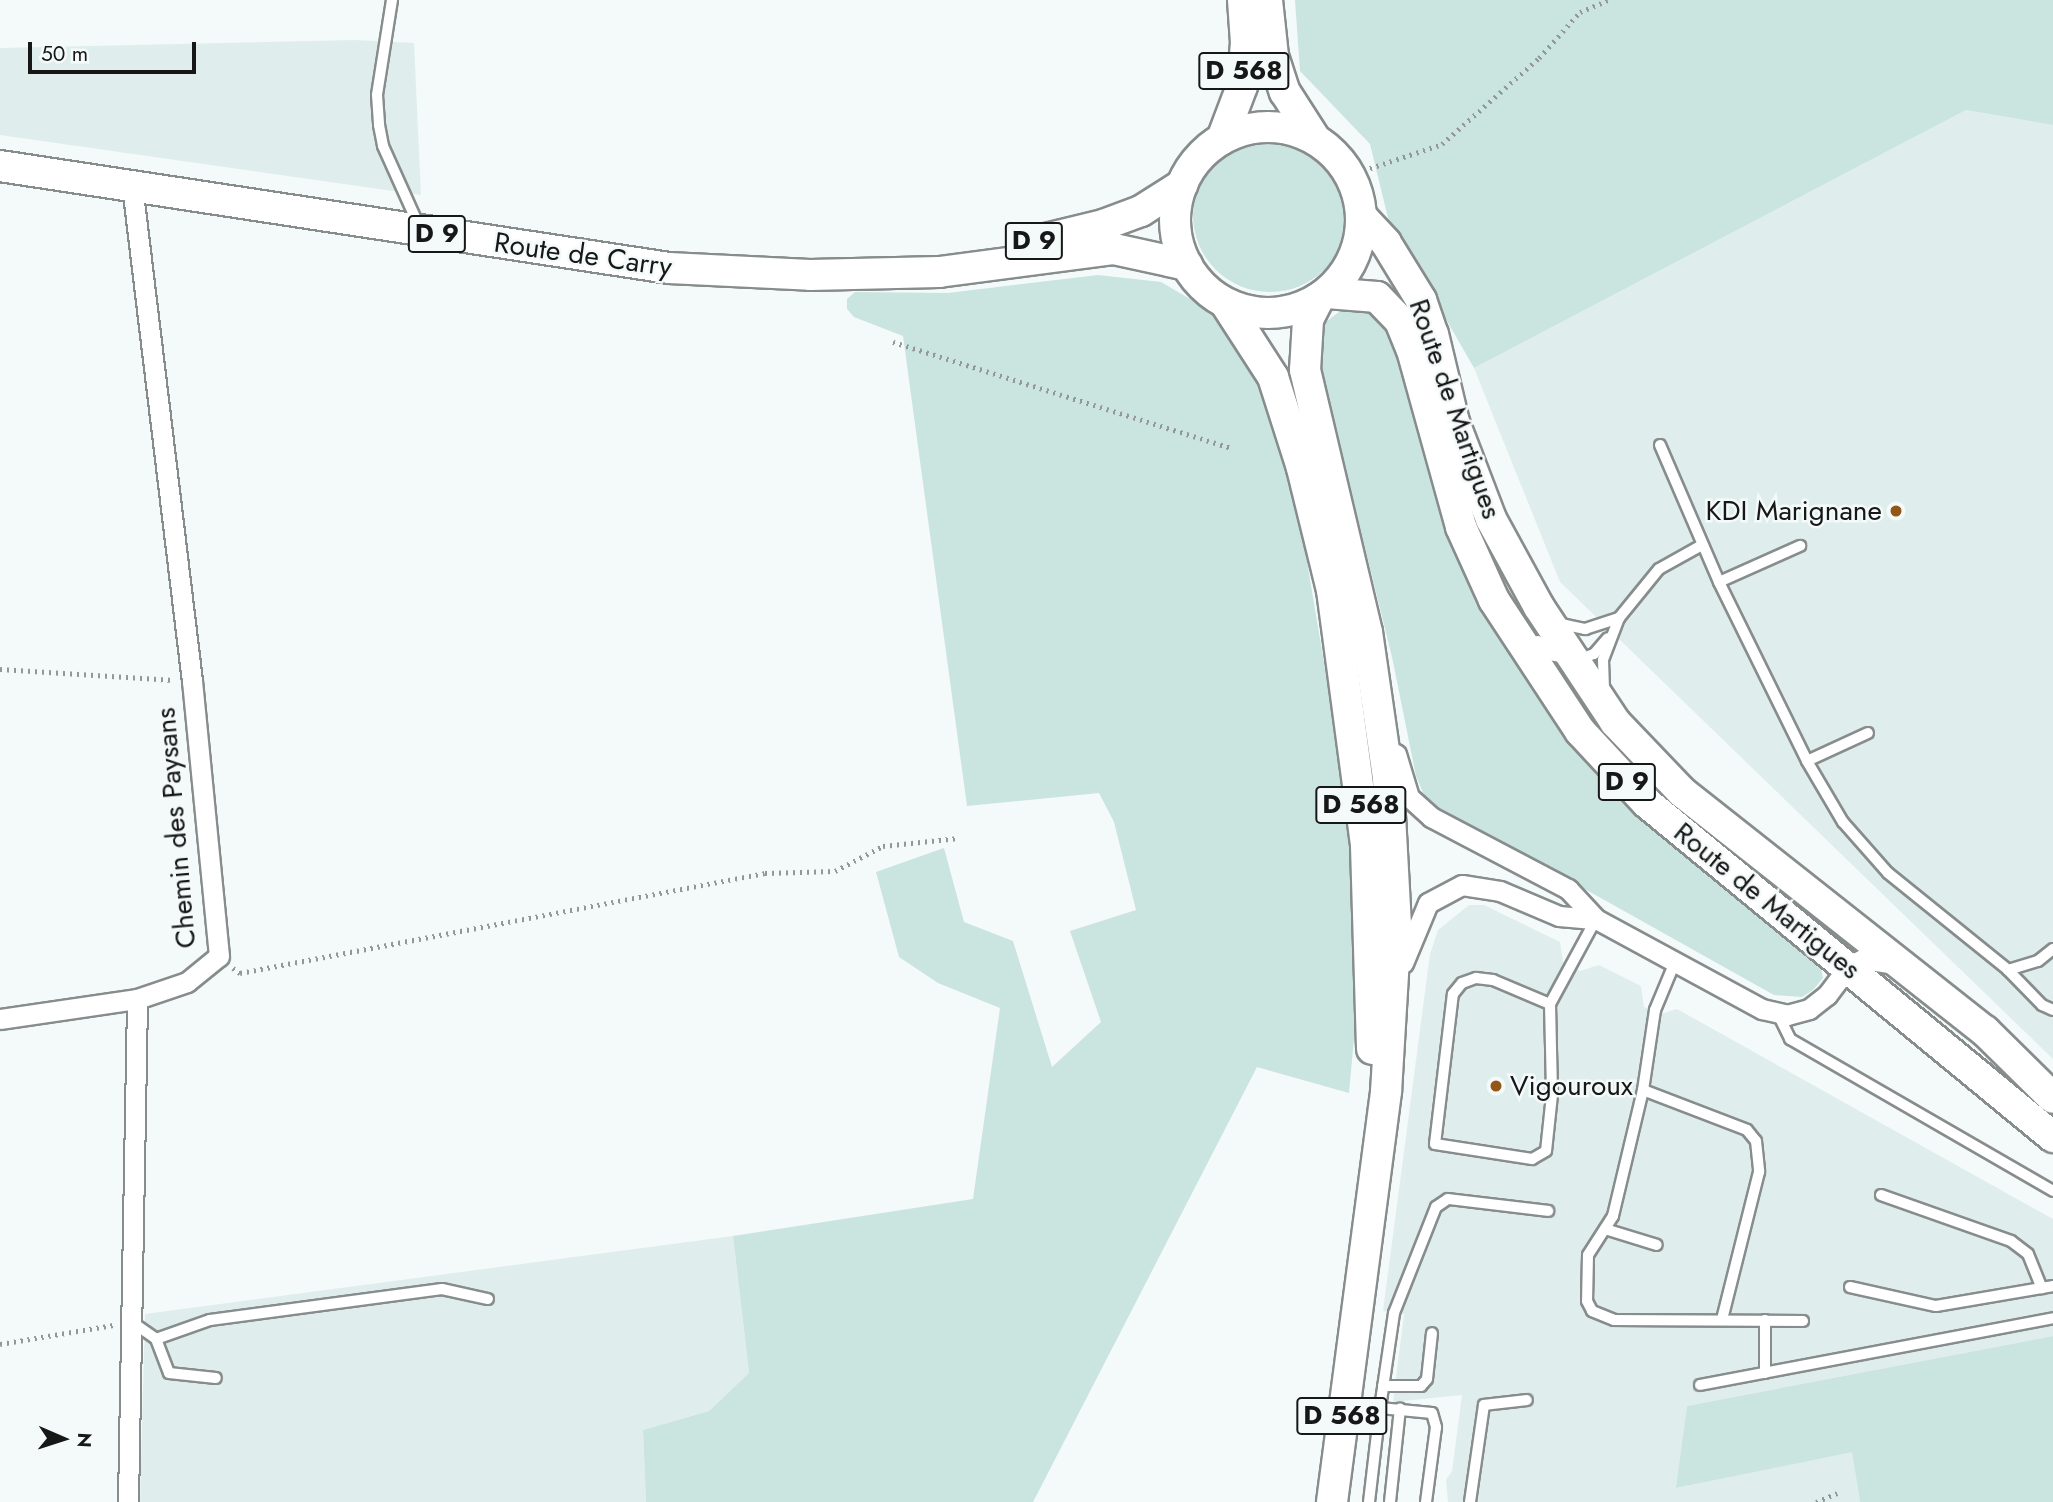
<!DOCTYPE html>
<style>
body{margin:0}
#map{position:relative;width:2053px;height:1502px;overflow:hidden;background:#f4faf9;font-family:Jost,sans-serif}
div>[style]{position:absolute}
.built>*{inset:0;background:#dfeeec}
.green>*{inset:0;background:#cae4e0}
.round{border-radius:50%}
.path>*{height:4.5px;margin-top:-2.25px;transform-origin:0;background:repeating-linear-gradient(90deg,#939796 0 2px,transparent 0 7px)}
.roads{filter:drop-shadow(2px 0 #878c8c) drop-shadow(-2px 0 #878c8c) drop-shadow(0 2px #878c8c) drop-shadow(0 -2px #878c8c)}
.lane>*{height:10px;margin:-5px;padding:0 5px;transform-origin:5px;border-radius:5px;background:#fff}
.street>*{height:19px;margin:-9.5px;padding:0 9.5px;transform-origin:9.5px;border-radius:9.5px;background:#fff}
.primary>*{height:30px;margin:-15px;padding:0 15px;transform-origin:15px;border-radius:15px;background:#fff}
.primary>.ring{margin:-15px;padding:0;box-sizing:content-box;background:none;border:30px solid #fff;border-radius:50%}
.dots>*{width:19px;height:19px;translate:-50% -50%;box-sizing:border-box;border:4px solid #f4faf9;border-radius:50%}
span{translate:-50% -50%;white-space:nowrap;text-align:center;line-height:1.15;-webkit-text-stroke:5px #f4faf9;paint-order:stroke}
.shield-label span{padding:2px 5px;background:#f4faf9;border:2px solid;border-radius:5px;-webkit-text-stroke-width:0}
.shield-label{font-size:26px;color:#161717;font-weight:700}
.street-label{font-size:28px;color:#161717}
.poi-label{font-size:28px;color:#161717}
.right{translate:-100% -50%;text-align:right}
.left{translate:0 -50%;text-align:left}
.north{position:absolute;left:28px;top:1404px;width:70px;height:70px;-webkit-text-stroke:5px #f4faf9;paint-order:stroke;rotate:93deg;font-size:19px;font-weight:700;line-height:28px;text-align:center;color:#161717}
.north::after{content:'';display:block;margin:auto;width:24px;height:32px;background:#161717;clip-path:polygon(50% 0,100% 100%,50% 72%,0 100%)}
.scale{position:absolute;left:28px;top:42px;width:168px;height:32px;box-sizing:border-box;border:4px solid #161717;border-top:0;padding-left:9px;font-size:21px;line-height:24px;white-space:nowrap;color:#161717;-webkit-text-stroke:5px #f4faf9;paint-order:stroke}
</style>
<div id="map">
<div class="built">
<div style="clip-path:polygon(355px 40px,414px 43px,421px 195px,0 135px,0 48px)"></div>
<div style="clip-path:polygon(1966px 110px,2053px 125px,2053px 1059px,1560px 582px,1474px 368px)"></div>
<div style="clip-path:polygon(1469px 905px,1484px 905px,1560px 942px,1563px 962px,1580px 971px,1599px 965px,1641px 986px,1644px 1007px,1664px 1013px,1677px 1009px,2053px 1219px,2053px 1336px,1687px 1406px,1677px 1488px,1852px 1451px,1860px 1502px,1448px 1502px,1446px 1480px,1452px 1471px,1462px 1395px,1393px 1402px,1404px 1314px,1383px 1311px,1430px 954px,1438px 930px)"></div>
<div style="clip-path:polygon(733px 1236px,749px 1373px,709px 1411px,643px 1430px,646px 1502px,140px 1502px,145px 1314px)"></div>
</div>
<div class="green">
<div style="clip-path:polygon(1295px 0,2053px 0,2053px 125px,1966px 110px,1474px 368px,1388px 218px,1370px 144px,1300px 71px)"></div>
<div class="round" style="left:1193px;top:138px;width:154px;height:154px"></div>
<div style="clip-path:polygon(1098px 275px,1161px 282px,1214px 313px,1259px 374px,1292px 472px,1349px 812px,1358px 994px,1349px 1093px,1257px 1067px,1033px 1502px,646px 1502px,643px 1430px,709px 1411px,749px 1373px,733px 1236px,973px 1199px,1000px 1008px,938px 983px,899px 957px,876px 872px,944px 848px,964px 922px,1013px 941px,1052px 1067px,1101px 1022px,1070px 931px,1136px 910px,1114px 822px,1099px 793px,967px 806px,903px 336px,854px 317px,847px 309px,847px 299px,855px 292px,948px 293px)"></div>
<div style="clip-path:polygon(1348px 305px,1381px 314px,1397px 343px,1437px 502px,1464px 566px,1636px 810px,1678px 849px,1819px 959px,1823px 978px,1813px 990px,1802px 997px,1774px 995px,1438px 807px,1424px 795px,1416px 776px,1392px 657px,1320px 365px,1322px 325px)"></div>
<div style="clip-path:polygon(2053px 1336px,2053px 1502px,1860px 1502px,1852px 1452px,1676px 1488px,1687px 1406px)"></div>
</div>
<div class="path">
<div style="left:1350px;top:175px;width:97px;rotate:-18.6deg"></div>
<div style="left:1442px;top:144px;width:130px;rotate:-41.6deg"></div>
<div style="left:1539px;top:58px;width:62px;rotate:-48.3deg"></div>
<div style="left:1580px;top:12px;width:30px;rotate:-23deg"></div>
<div style="left:893px;top:342px;width:355px;rotate:17.4deg"></div>
<div style="left:0;top:669px;width:174px;rotate:3.6deg"></div>
<div style="left:233px;top:968px;width:9px;rotate:36deg"></div>
<div style="left:240px;top:973px;width:534px;rotate:-10.78deg"></div>
<div style="left:765px;top:873px;width:70px;rotate:-1.6deg"></div>
<div style="left:835px;top:871px;width:54px;rotate:-27.5deg"></div>
<div style="left:883px;top:846px;width:76px;rotate:-6deg"></div>
<div style="left:0;top:1344px;width:115px;rotate:-9.5deg"></div>
<div style="left:1816px;top:1502px;width:23px;rotate:-23deg"></div>
</div>
<div class="roads">
<div class="lane">
<div style="left:392px;top:0;width:96px;rotate:99deg"></div>
<div style="left:377px;top:95px;width:30px;rotate:86deg"></div>
<div style="left:379px;top:125px;width:21px;rotate:79deg"></div>
<div style="left:383px;top:146px;width:85px;rotate:65.8deg"></div>
<div style="left:1660px;top:445px;width:149px;rotate:66.7deg"></div>
<div style="left:1719px;top:582px;width:199px;rotate:63.8deg"></div>
<div style="left:1807px;top:761px;width:71px;rotate:59.5deg"></div>
<div style="left:1843px;top:822px;width:68px;rotate:48.6deg"></div>
<div style="left:1888px;top:873px;width:154px;rotate:38.9deg"></div>
<div style="left:2008px;top:970px;width:31px;rotate:-17deg"></div>
<div style="left:2038px;top:961px;width:19px;rotate:-39deg"></div>
<div style="left:1719px;top:582px;width:89px;rotate:-24deg"></div>
<div style="left:1619px;top:618px;width:63px;rotate:-50.8deg"></div>
<div style="left:1659px;top:569px;width:49px;rotate:-29.2deg"></div>
<div style="left:1561px;top:624px;width:25px;rotate:12deg"></div>
<div style="left:1585px;top:629px;width:36px;rotate:-18deg"></div>
<div style="left:1619px;top:618px;width:45px;rotate:110.9deg"></div>
<div style="left:1603px;top:660px;width:29px;rotate:88deg"></div>
<div style="left:1538px;top:641px;width:18px;rotate:49deg"></div>
<div style="left:1550px;top:655px;width:15px;rotate:11deg"></div>
<div style="left:1580px;top:659px;width:15px;rotate:-20deg"></div>
<div style="left:1594px;top:654px;width:21px;rotate:-49deg"></div>
<div style="left:1807px;top:761px;width:67px;rotate:-24.7deg"></div>
<div style="left:1675px;top:962px;width:52px;rotate:112.6deg"></div>
<div style="left:1655px;top:1010px;width:81px;rotate:98.5deg"></div>
<div style="left:1643px;top:1090px;width:130px;rotate:103.4deg"></div>
<div style="left:1613px;top:1216px;width:46px;rotate:122.7deg"></div>
<div style="left:1588px;top:1255px;width:46px;rotate:91.2deg"></div>
<div style="left:1587px;top:1301px;width:11px;rotate:63deg"></div>
<div style="left:1592px;top:1311px;width:24px;rotate:22deg"></div>
<div style="left:1614px;top:1320px;width:189px;rotate:0.3deg"></div>
<div style="left:2008px;top:970px;width:49px;rotate:45.8deg"></div>
<div style="left:2042px;top:1005px;width:12px;rotate:24deg"></div>
<div style="left:1550px;top:1004px;width:91px;rotate:88.7deg"></div>
<div style="left:1552px;top:1095px;width:56px;rotate:96.1deg"></div>
<div style="left:1546px;top:1151px;width:16px;rotate:150deg"></div>
<div style="left:1532px;top:1159px;width:98px;rotate:-171.2deg"></div>
<div style="left:1435px;top:1144px;width:151px;rotate:-83.2deg"></div>
<div style="left:1453px;top:994px;width:14px;rotate:-51deg"></div>
<div style="left:1462px;top:983px;width:15px;rotate:-20deg"></div>
<div style="left:1476px;top:978px;width:17px;rotate:7deg"></div>
<div style="left:1493px;top:980px;width:62px;rotate:22.8deg"></div>
<div style="left:1550px;top:1004px;width:97px;rotate:-61.6deg"></div>
<div style="left:1778px;top:1014px;width:28px;rotate:64deg"></div>
<div style="left:1790px;top:1039px;width:304px;rotate:30deg"></div>
<div style="left:1643px;top:1090px;width:111px;rotate:21deg"></div>
<div style="left:1747px;top:1130px;width:14px;rotate:51deg"></div>
<div style="left:1756px;top:1141px;width:31px;rotate:84deg"></div>
<div style="left:1759px;top:1172px;width:152px;rotate:104.1deg"></div>
<div style="left:1881px;top:1195px;width:138px;rotate:19.5deg"></div>
<div style="left:2011px;top:1241px;width:21px;rotate:37deg"></div>
<div style="left:2028px;top:1254px;width:37px;rotate:68deg"></div>
<div style="left:1605px;top:1229px;width:54px;rotate:17.1deg"></div>
<div style="left:1850px;top:1287px;width:88px;rotate:12.5deg"></div>
<div style="left:1936px;top:1306px;width:119px;rotate:-9.7deg"></div>
<div style="left:1765px;top:1320px;width:53px;rotate:90deg"></div>
<div style="left:132px;top:1322px;width:29px;rotate:35deg"></div>
<div style="left:156px;top:1339px;width:57px;rotate:-19.4deg"></div>
<div style="left:210px;top:1320px;width:234px;rotate:-7.6deg"></div>
<div style="left:442px;top:1289px;width:47px;rotate:12.3deg"></div>
<div style="left:156px;top:1339px;width:36px;rotate:69deg"></div>
<div style="left:169px;top:1373px;width:47px;rotate:6.1deg"></div>
<div style="left:1700px;top:1385px;width:359px;rotate:-10.7deg"></div>
<div style="left:1383px;top:1386px;width:38px"></div>
<div style="left:1421px;top:1386px;width:9px;rotate:-49deg"></div>
<div style="left:1427px;top:1379px;width:46px;rotate:-83.8deg"></div>
<div style="left:1349px;top:1405px;width:31px;rotate:6deg"></div>
<div style="left:1380px;top:1408px;width:96px;rotate:-81.6deg"></div>
<div style="left:1394px;top:1313px;width:114px;rotate:-68.4deg"></div>
<div style="left:1436px;top:1207px;width:14px;rotate:-34deg"></div>
<div style="left:1448px;top:1199px;width:101px;rotate:6.8deg"></div>
<div style="left:1369px;top:1502px;width:95px;rotate:-83.3deg"></div>
<div style="left:1380px;top:1408px;width:52px;rotate:5.5deg"></div>
<div style="left:1432px;top:1413px;width:15px;rotate:74deg"></div>
<div style="left:1436px;top:1427px;width:76px;rotate:97.6deg"></div>
<div style="left:1390px;top:1502px;width:94px;rotate:-83.9deg"></div>
<div style="left:1470px;top:1502px;width:98px;rotate:-81.8deg"></div>
<div style="left:1484px;top:1405px;width:43px;rotate:-6.6deg"></div>
</div>
<div class="street">
<div style="left:1396px;top:754px;width:45px;rotate:73.2deg"></div>
<div style="left:1409px;top:797px;width:30px;rotate:42deg"></div>
<div style="left:1431px;top:817px;width:155px;rotate:27.7deg"></div>
<div style="left:1568px;top:889px;width:41px;rotate:47deg"></div>
<div style="left:1596px;top:919px;width:189px;rotate:28.5deg"></div>
<div style="left:1762px;top:1009px;width:26px;rotate:13deg"></div>
<div style="left:1787px;top:1015px;width:23px;rotate:-15deg"></div>
<div style="left:1809px;top:1009px;width:23px;rotate:-38deg"></div>
<div style="left:1827px;top:995px;width:36px;rotate:-53deg"></div>
<div style="left:1849px;top:966px;width:16px;rotate:-27deg"></div>
<div style="left:1863px;top:959px;width:33px;rotate:9deg"></div>
<div style="left:1403px;top:963px;width:65px;rotate:-67.4deg"></div>
<div style="left:1428px;top:903px;width:38px;rotate:-28deg"></div>
<div style="left:1462px;top:885px;width:38px;rotate:9deg"></div>
<div style="left:1500px;top:891px;width:64px;rotate:23deg"></div>
<div style="left:1559px;top:916px;width:37px;rotate:5deg"></div>
<div style="left:0;top:1019px;width:138px;rotate:-8.3deg"></div>
<div style="left:128px;top:1502px;width:503px;rotate:-88.97deg"></div>
<div style="left:137px;top:999px;width:53px;rotate:-18.8deg"></div>
<div style="left:187px;top:982px;width:41px;rotate:-39.1deg"></div>
<div style="left:219px;top:956px;width:276px;rotate:-95.6deg"></div>
<div style="left:192px;top:681px;width:498px;rotate:-96.9deg"></div>
</div>
<div class="primary">
<div style="left:1267px;top:0;width:56px;rotate:83.9deg"></div>
<div style="left:1273px;top:56px;width:38px;rotate:72deg"></div>
<div style="left:1285px;top:92px;width:56px;rotate:57.4deg"></div>
<div class="ring" style="left:1175px;top:127px;width:156px;height:156px"></div>
<div style="left:1222px;top:139px;width:57px;rotate:-69.3deg"></div>
<div style="left:1242px;top:86px;width:43px;rotate:-84.7deg"></div>
<div style="left:1246px;top:43px;width:43px;rotate:-94deg"></div>
<div style="left:0;top:166px;width:677px;rotate:8.67deg"></div>
<div style="left:669px;top:268px;width:141px;rotate:2.8deg"></div>
<div style="left:810px;top:275px;width:129px;rotate:-1.3deg"></div>
<div style="left:939px;top:272px;width:177px;rotate:-7.5deg"></div>
<div style="left:1114px;top:249px;width:75px;rotate:12.4deg"></div>
<div style="left:1362px;top:217px;width:35px;rotate:47deg"></div>
<div style="left:1386px;top:243px;width:67px;rotate:58.4deg"></div>
<div style="left:1421px;top:300px;width:36px;rotate:71deg"></div>
<div style="left:1433px;top:334px;width:90px;rotate:76.6deg"></div>
<div style="left:1454px;top:422px;width:104px;rotate:69.1deg"></div>
<div style="left:1491px;top:519px;width:100px;rotate:61.4deg"></div>
<div style="left:1539px;top:607px;width:138px;rotate:56.5deg"></div>
<div style="left:1615px;top:722px;width:97px;rotate:46.3deg"></div>
<div style="left:1682px;top:792px;width:386px;rotate:38.3deg"></div>
<div style="left:1985px;top:1031px;width:95px;rotate:44.6deg"></div>
<div style="left:1037px;top:241px;width:68px;rotate:-13.6deg"></div>
<div style="left:1103px;top:225px;width:40px;rotate:-20.2deg"></div>
<div style="left:1141px;top:211px;width:49px;rotate:-32.4deg"></div>
<div style="left:1327px;top:293px;width:50px;rotate:4.6deg"></div>
<div style="left:1377px;top:297px;width:33px;rotate:46deg"></div>
<div style="left:1400px;top:321px;width:31px;rotate:68deg"></div>
<div style="left:1412px;top:350px;width:184px;rotate:74.5deg"></div>
<div style="left:1461px;top:527px;width:80px;rotate:65.7deg"></div>
<div style="left:1494px;top:600px;width:157px;rotate:56.7deg"></div>
<div style="left:1580px;top:731px;width:98px;rotate:47.1deg"></div>
<div style="left:1647px;top:803px;width:526px;rotate:39.44deg"></div>
<div style="left:1319px;top:298px;width:25px;rotate:117deg"></div>
<div style="left:1308px;top:320px;width:50px;rotate:93.4deg"></div>
<div style="left:1305px;top:370px;width:269px;rotate:76.7deg"></div>
<div style="left:1367px;top:632px;width:148px;rotate:81.8deg"></div>
<div style="left:1388px;top:778px;width:146px;rotate:86.9deg"></div>
<div style="left:1396px;top:924px;width:168px;rotate:93.4deg"></div>
<div style="left:1386px;top:1092px;width:414px;rotate:97.5deg"></div>
<div style="left:1226px;top:304px;width:87px;rotate:57.2deg"></div>
<div style="left:1273px;top:377px;width:96px;rotate:72.3deg"></div>
<div style="left:1302px;top:468px;width:126px;rotate:76.2deg"></div>
<div style="left:1332px;top:590px;width:258px;rotate:82.4deg"></div>
<div style="left:1366px;top:846px;width:203px;rotate:88.3deg"></div>
</div>
</div>
<div class="dots">
<div style="left:1896px;top:511px;background:#925617"></div>
<div style="left:1496px;top:1086px;background:#925617"></div>
</div>
<div class="shield-label">
<span style="left:1244px;top:71px">D 568</span>
<span style="left:437px;top:234px">D 9</span>
<span style="left:1034px;top:241px">D 9</span>
<span style="left:1627px;top:782px">D 9</span>
<span style="left:1361px;top:805px">D 568</span>
<span style="left:1342px;top:1416px">D 568</span>
</div>
<div class="street-label">
<span style="left:583px;top:255px;rotate:8deg">Route de Carry</span>
<span style="left:1455px;top:409px;rotate:71deg">Route de Martigues</span>
<span style="left:176px;top:828px;rotate:-95deg">Chemin des Paysans</span>
<span style="left:1767px;top:901px;rotate:39deg">Route de Martigues</span>
</div>
<div class="poi-label">
<span class="right" style="left:1882px;top:511px">KDI Marignane</span>
<span class="left" style="left:1510px;top:1086px">Vigouroux</span>
</div>
<div class="north">N</div>
<div class="scale">50 m</div>
</div>
